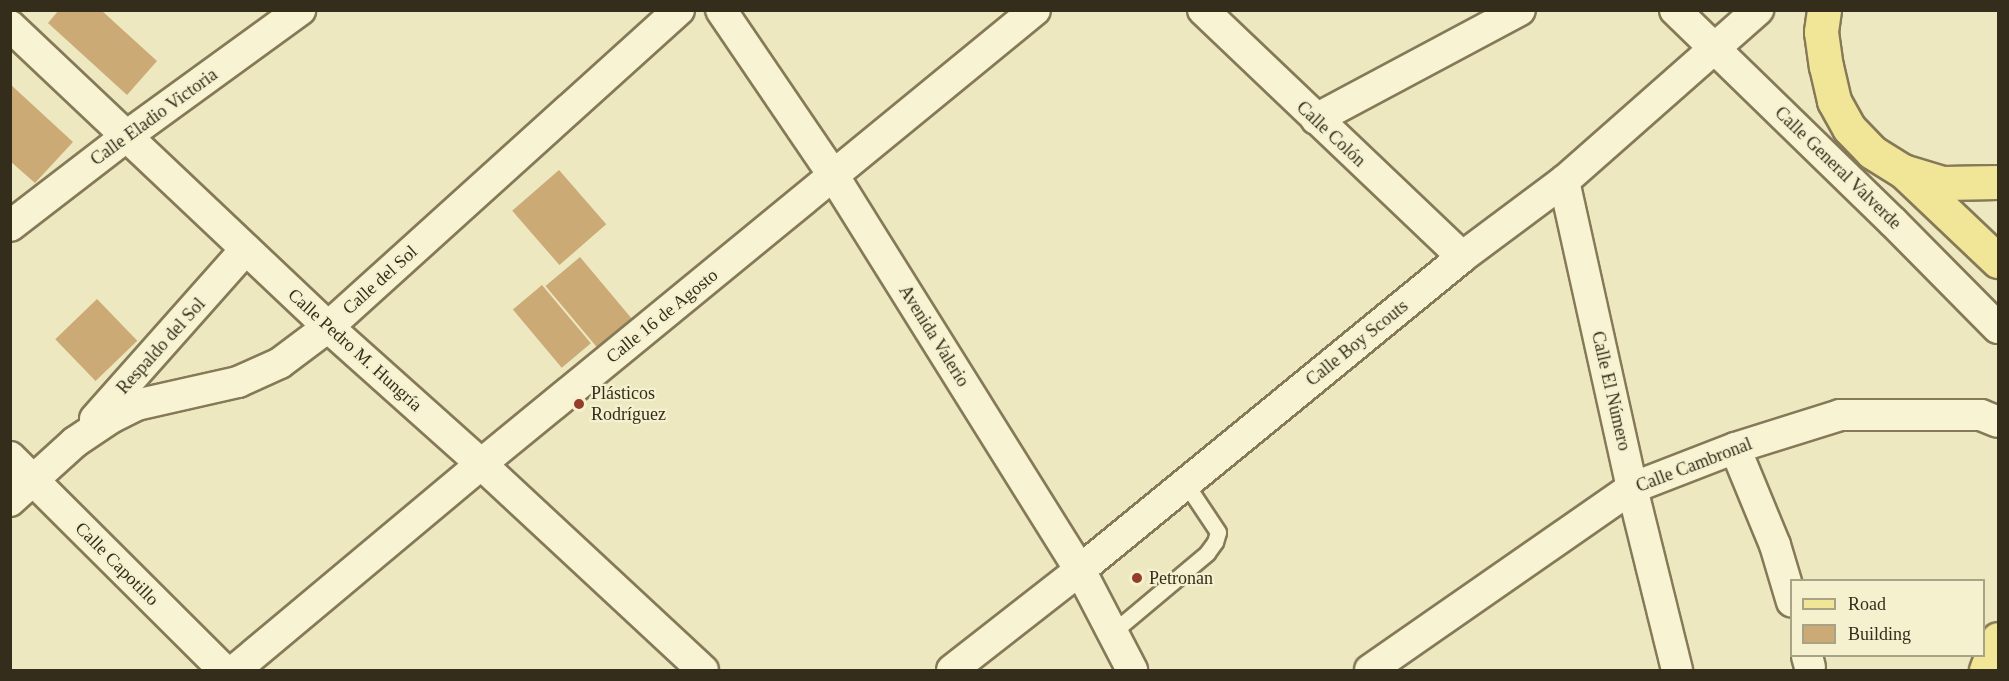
<!DOCTYPE html>
<meta charset="utf-8">
<style>
body{margin:0}
#map{position:relative;width:2009px;height:681px;overflow:hidden;background:#ede8c0;font-family:Georgia,serif}
div>[style]{position:absolute}
.building>*{inset:0;background:#cbaa76;transform-origin:0 0}
.roads{filter:drop-shadow(2px 0 #867958) drop-shadow(-2px 0 #867958) drop-shadow(0 2px #867958) drop-shadow(0 -2px #867958)}
.lane>*{height:15px;margin:-7.5px;padding:0 7.5px;transform-origin:7.5px;border-radius:7.5px;background:#f8f4d3}
.street>*{height:30px;margin:-15px;padding:0 15px;transform-origin:15px;border-radius:15px;background:#f8f4d3}
.primary>*{height:33px;margin:-16.5px;padding:0 16.5px;transform-origin:16.5px;border-radius:16.5px;background:#f1e697}
.dots>*{width:16px;height:16px;translate:-50% -50%;box-sizing:border-box;border:3px solid #f5f1cf;border-radius:50%}
span{translate:-50% -50%;white-space:nowrap;text-align:center;line-height:1.15;-webkit-text-stroke:4.5px #f5f1cf;paint-order:stroke}
.street-label{font-size:18px;color:#352d1c}
.poi-label{font-size:18px;color:#352d1c}
.left{translate:0 -50%;text-align:left}
.frame{position:absolute;inset:0;border:12px solid #352d1c;pointer-events:none}
.legend{position:absolute;left:1790px;top:579px;width:195px;height:78px;box-sizing:border-box;background:#f5f1cf;border:2px solid #a8a387;margin:0;padding:8px 10px;list-style:none;font-size:18px;color:#352d1c}
.legend li{display:flex;align-items:center;gap:12px;height:30px}
.legend b{width:30px;border:2px solid #a8a387}
</style>
<div id="map">
<div class="building">
<div style="clip-path:polygon(59px 10px,101px 10px,157px 61px,127px 95px,48px 23px)"></div>
<div style="clip-path:polygon(10px 84px,73px 142px,35px 183px,10px 161px)"></div>
<div style="left:559px;top:170px;width:72px;height:62px;rotate:49deg"></div>
<div style="left:580px;top:257px;width:80px;height:45px;rotate:50deg"></div>
<div style="left:542px;top:285px;width:76px;height:38px;rotate:50deg"></div>
<div style="left:97px;top:299px;width:58px;height:58px;rotate:46deg"></div>
</div>
<div class="roads">
<div class="lane">
<div style="left:1113px;top:632px;width:123px;rotate:-40deg"></div>
<div style="left:1207px;top:553px;width:14px;rotate:-54deg"></div>
<div style="left:1215px;top:542px;width:10px;rotate:-73deg"></div>
<div style="left:1218px;top:532px;width:58px;rotate:-123.7deg"></div>
</div>
<div class="street">
<div style="left:721px;top:10px;width:199px;rotate:55.8deg"></div>
<div style="left:833px;top:175px;width:466px;rotate:58deg"></div>
<div style="left:1080px;top:570px;width:113px;rotate:62.5deg"></div>
<div style="left:1203px;top:10px;width:358px;rotate:43.6deg"></div>
<div style="left:1675px;top:10px;width:304px;rotate:44.2deg"></div>
<div style="left:1893px;top:222px;width:149px;rotate:45.3deg"></div>
<div style="left:10px;top:26px;width:438px;rotate:43.4deg"></div>
<div style="left:328px;top:327px;width:205px;rotate:41.8deg"></div>
<div style="left:481px;top:464px;width:303px;rotate:42.9deg"></div>
<div style="left:1316px;top:119px;width:231px;rotate:-28.1deg"></div>
<div style="left:1564px;top:181px;width:314px;rotate:77.5deg"></div>
<div style="left:1632px;top:488px;width:187px;rotate:76.1deg"></div>
<div style="left:10px;top:226px;width:149px;rotate:-37.6deg"></div>
<div style="left:128px;top:135px;width:213px;rotate:-36deg"></div>
<div style="left:95px;top:419px;width:227px;rotate:-48.4deg"></div>
<div style="left:1735px;top:448px;width:105px;rotate:67.6deg"></div>
<div style="left:1775px;top:545px;width:59px;rotate:73.4deg"></div>
<div style="left:10px;top:457px;width:302px;rotate:44.9deg"></div>
<div style="left:10px;top:501px;width:88px;rotate:-42.2deg"></div>
<div style="left:75px;top:442px;width:43px;rotate:-33.7deg"></div>
<div style="left:111px;top:418px;width:28px;rotate:-27deg"></div>
<div style="left:136px;top:405px;width:105px;rotate:-12.7deg"></div>
<div style="left:238px;top:382px;width:46px;rotate:-24.3deg"></div>
<div style="left:280px;top:363px;width:60px;rotate:-36.9deg"></div>
<div style="left:328px;top:327px;width:473px;rotate:-42.1deg"></div>
<div style="left:1807px;top:656px;width:11px;rotate:75deg"></div>
<div style="left:235px;top:670px;width:321px;rotate:-39.9deg"></div>
<div style="left:481px;top:464px;width:716px;rotate:-39.33deg"></div>
<div style="left:952px;top:670px;width:162px;rotate:-38deg"></div>
<div style="left:1080px;top:570px;width:494px;rotate:-39.3deg"></div>
<div style="left:1462px;top:257px;width:127px;rotate:-36.7deg"></div>
<div style="left:1564px;top:181px;width:259px;rotate:-41.4deg"></div>
<div style="left:1370px;top:670px;width:319px;rotate:-34.8deg"></div>
<div style="left:1632px;top:488px;width:110px;rotate:-21.2deg"></div>
<div style="left:1735px;top:448px;width:110px;rotate:-17.4deg"></div>
<div style="left:1840px;top:415px;width:141px"></div>
<div style="left:1981px;top:415px;width:18px;rotate:22deg"></div>
</div>
<div class="primary">
<div style="left:1824px;top:10px;width:22px;rotate:98deg"></div>
<div style="left:1821px;top:32px;width:34px;rotate:82deg"></div>
<div style="left:1826px;top:66px;width:36px;rotate:77deg"></div>
<div style="left:1834px;top:101px;width:31px;rotate:61deg"></div>
<div style="left:1849px;top:128px;width:33px;rotate:46deg"></div>
<div style="left:1872px;top:152px;width:36px;rotate:32deg"></div>
<div style="left:1903px;top:171px;width:131px;rotate:43.5deg"></div>
<div style="left:1906px;top:172px;width:39px;rotate:17deg"></div>
<div style="left:1943px;top:183px;width:55px;rotate:-1deg"></div>
<div style="left:1986px;top:670px;width:33px;rotate:-69deg"></div>
</div>
</div>
<div class="dots">
<div style="left:579px;top:404px;background:#943d29"></div>
<div style="left:1137px;top:578px;background:#943d29"></div>
</div>
<div class="street-label">
<span style="left:154px;top:117px;rotate:-36deg">Calle Eladio Victoria</span>
<span style="left:1331px;top:134px;rotate:43deg">Calle Colón</span>
<span style="left:1838px;top:168px;rotate:44deg">Calle General Valverde</span>
<span style="left:380px;top:280px;rotate:-42deg">Calle del Sol</span>
<span style="left:662px;top:316px;rotate:-39deg">Calle 16 de Agosto</span>
<span style="left:934px;top:336px;rotate:58deg">Avenida Valerio</span>
<span style="left:1357px;top:343px;rotate:-39deg">Calle Boy Scouts</span>
<span style="left:161px;top:346px;rotate:-48deg">Respaldo del Sol</span>
<span style="left:355px;top:350px;rotate:42deg">Calle Pedro M. Hungría</span>
<span style="left:1611px;top:391px;rotate:77deg">Calle El Número</span>
<span style="left:1694px;top:465px;rotate:-21deg">Calle Cambronal</span>
<span style="left:117px;top:564px;rotate:45deg">Calle Capotillo</span>
</div>
<div class="poi-label">
<span class="left" style="left:591px;top:404px">Plásticos<br>Rodríguez</span>
<span class="left" style="left:1149px;top:578px">Petronan</span>
</div>
<div class="frame"></div>
<ul class="legend">
<li><b style="height:8px;background:#f1e697"></b>Road</li>
<li><b style="height:16px;background:#cbaa76"></b>Building</li>
</ul>
</div>
